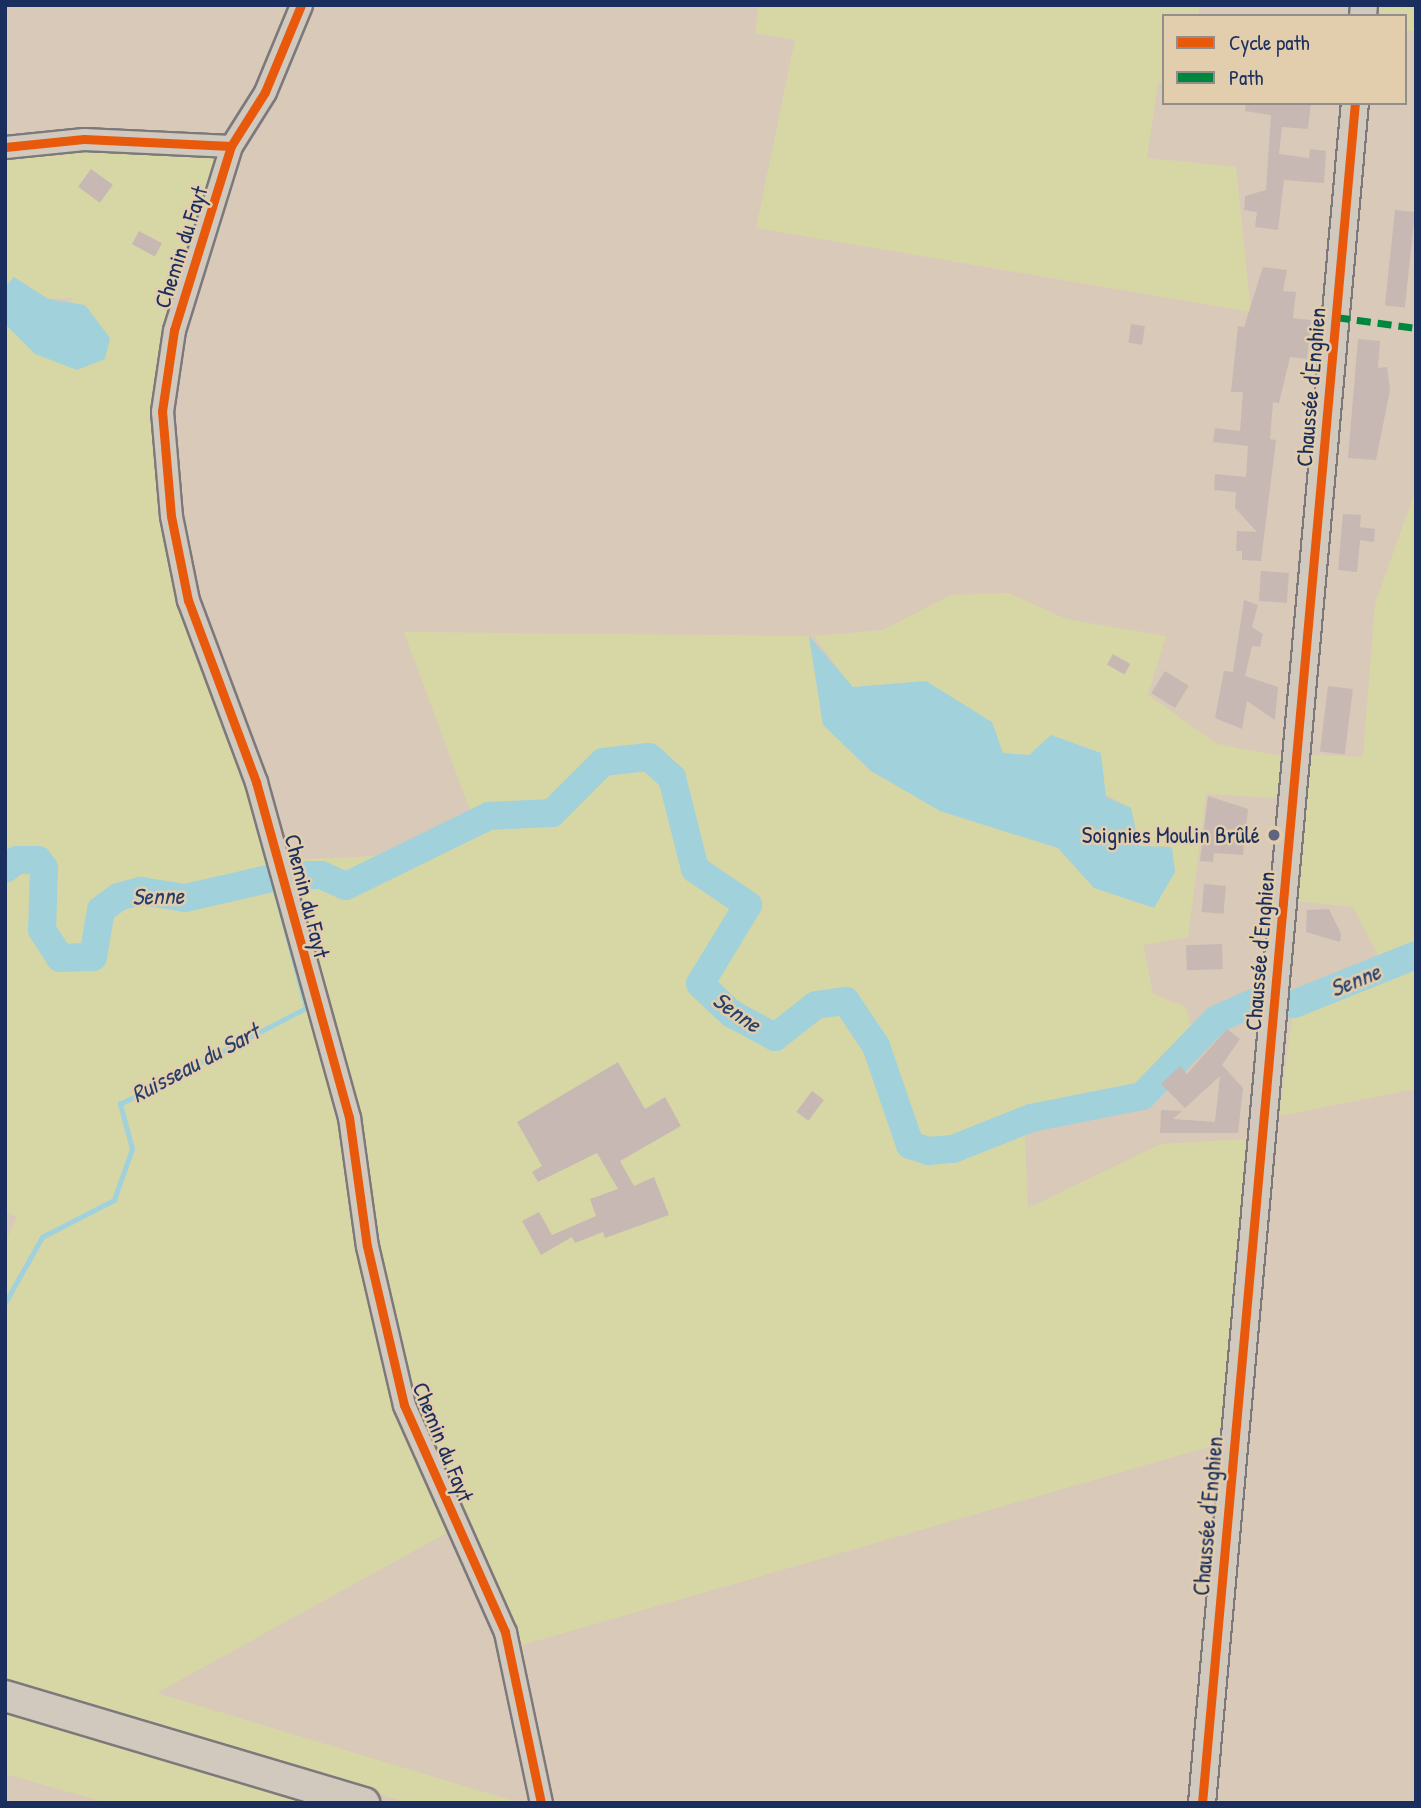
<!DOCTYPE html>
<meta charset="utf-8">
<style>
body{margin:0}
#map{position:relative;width:1421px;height:1808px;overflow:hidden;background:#d9c9b9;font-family:"Patrick Hand",sans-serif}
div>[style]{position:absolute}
.green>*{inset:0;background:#d7d7a6}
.water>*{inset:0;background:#a1d1db}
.stream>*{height:4.5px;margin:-2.25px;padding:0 2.25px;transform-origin:2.25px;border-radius:2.25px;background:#a1d1db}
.river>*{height:28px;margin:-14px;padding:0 14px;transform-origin:14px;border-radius:14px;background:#a1d1db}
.building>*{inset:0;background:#c7b8b3;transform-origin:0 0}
.roads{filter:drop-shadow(2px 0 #7d797b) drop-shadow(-2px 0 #7d797b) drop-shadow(0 2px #7d797b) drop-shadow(0 -2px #7d797b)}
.minor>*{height:21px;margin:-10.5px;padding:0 10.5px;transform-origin:10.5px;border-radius:10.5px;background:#d1c9bd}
.major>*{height:26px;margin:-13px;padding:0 13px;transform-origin:13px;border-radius:13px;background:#d1c9bd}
.highway>*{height:30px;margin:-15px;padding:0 15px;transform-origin:15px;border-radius:15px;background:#d1c9bd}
.quiet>*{height:7px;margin-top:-3.5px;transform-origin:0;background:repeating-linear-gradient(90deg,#00873e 0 14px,transparent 0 21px)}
.cycleway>*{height:9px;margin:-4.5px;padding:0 4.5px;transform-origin:4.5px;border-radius:4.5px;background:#e8590c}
.dots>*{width:19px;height:19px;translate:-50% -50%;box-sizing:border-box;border:4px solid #e2cdac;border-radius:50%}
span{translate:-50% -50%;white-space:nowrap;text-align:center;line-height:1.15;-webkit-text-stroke:5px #e2cdac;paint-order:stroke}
.street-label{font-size:23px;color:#1b2f5e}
.poi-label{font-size:23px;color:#1b2f5e}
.right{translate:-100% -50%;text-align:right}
.water-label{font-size:24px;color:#26406c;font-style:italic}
.frame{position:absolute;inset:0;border:7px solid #1b2f5e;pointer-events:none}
.legend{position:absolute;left:1162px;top:14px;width:245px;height:91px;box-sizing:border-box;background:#e2cdac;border:2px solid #928e8d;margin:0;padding:9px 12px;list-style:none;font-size:21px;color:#1b2f5e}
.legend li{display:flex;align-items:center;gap:14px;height:35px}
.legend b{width:35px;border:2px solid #928e8d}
</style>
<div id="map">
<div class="green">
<div style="clip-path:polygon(759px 5px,1200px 5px,1198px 16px,1164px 16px,1164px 83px,1158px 83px,1147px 158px,1236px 167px,1251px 312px,756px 228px,795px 40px,755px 33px)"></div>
<div style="clip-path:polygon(1377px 5px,1416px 5px,1416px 32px,1405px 30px,1405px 16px,1376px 16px)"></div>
<div style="clip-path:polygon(85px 145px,181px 157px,241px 153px,180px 333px,171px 460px,188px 573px,283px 860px,375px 856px,471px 813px,404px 632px,809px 636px,823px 725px,940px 811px,1058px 848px,1094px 888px,1172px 847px,1139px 846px,1131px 808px,1029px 755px,1003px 753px,926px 681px,852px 688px,814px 636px,883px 630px,951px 595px,1008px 593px,1066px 619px,1166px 636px,1148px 695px,1217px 744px,1281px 756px,1277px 798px,1206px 794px,1188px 937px,1143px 945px,1153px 994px,1186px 1007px,1194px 1038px,1138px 1096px,1024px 1119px,1028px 1208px,1161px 1144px,1246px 1139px,1222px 1443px,522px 1645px,552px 1803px,531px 1803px,491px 1614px,448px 1532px,157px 1693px,520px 1803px,409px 1803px,5px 1682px,5px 1242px,17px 1217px,5px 1211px,5px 324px,35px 354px,73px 298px,48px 299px,14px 277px,5px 287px,5px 160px)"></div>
<div style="clip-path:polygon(1416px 489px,1416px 1089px,1279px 1116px,1294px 1004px,1383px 965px,1353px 907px,1297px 901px,1309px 755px,1363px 757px,1375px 604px)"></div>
<div style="clip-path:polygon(5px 1709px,315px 1803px,108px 1803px,5px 1774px)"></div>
</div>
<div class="water">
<div style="clip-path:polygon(14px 277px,48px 299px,85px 305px,110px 338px,105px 359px,77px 370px,35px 354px,5px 324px,5px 287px)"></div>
<div style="clip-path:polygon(809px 636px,853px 687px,926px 681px,992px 722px,1003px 753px,1029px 755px,1051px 735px,1101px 753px,1106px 797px,1131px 808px,1139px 846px,1172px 847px,1175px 872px,1154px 908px,1094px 888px,1058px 848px,940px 811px,871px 771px,823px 725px)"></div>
</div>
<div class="stream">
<div style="left:5px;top:1303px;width:76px;rotate:-60.7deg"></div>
<div style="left:42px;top:1237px;width:81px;rotate:-27.2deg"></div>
<div style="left:114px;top:1200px;width:54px;rotate:-70.6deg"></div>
<div style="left:132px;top:1149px;width:47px;rotate:-104.9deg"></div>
<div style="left:120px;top:1104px;width:209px;rotate:-27.3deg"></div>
<div style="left:306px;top:1008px;width:134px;rotate:-104.7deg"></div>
</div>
<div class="river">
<div style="left:5px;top:869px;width:15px;rotate:-37deg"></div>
<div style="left:17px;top:860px;width:21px"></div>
<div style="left:38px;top:860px;width:10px;rotate:53deg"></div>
<div style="left:44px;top:868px;width:62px;rotate:91.8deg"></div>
<div style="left:42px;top:930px;width:33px;rotate:57deg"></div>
<div style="left:60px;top:958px;width:33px;rotate:-2deg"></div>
<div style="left:93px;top:957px;width:48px;rotate:-80.3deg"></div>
<div style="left:101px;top:910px;width:21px;rotate:-37deg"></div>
<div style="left:118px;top:897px;width:24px;rotate:-15deg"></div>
<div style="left:141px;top:891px;width:45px;rotate:9deg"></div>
<div style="left:185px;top:898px;width:89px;rotate:-12.9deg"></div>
<div style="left:294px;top:875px;width:27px"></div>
<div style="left:321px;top:875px;width:27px;rotate:24deg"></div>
<div style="left:346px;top:886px;width:159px;rotate:-26.1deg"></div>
<div style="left:489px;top:816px;width:63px;rotate:-2.7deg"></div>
<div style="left:552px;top:813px;width:72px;rotate:-45deg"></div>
<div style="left:603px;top:762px;width:46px;rotate:-6.2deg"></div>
<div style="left:649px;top:757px;width:31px;rotate:42deg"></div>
<div style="left:672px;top:778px;width:94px;rotate:75.8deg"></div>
<div style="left:695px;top:869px;width:64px;rotate:34.2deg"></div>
<div style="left:748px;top:905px;width:92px;rotate:121.3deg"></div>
<div style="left:700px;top:984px;width:44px;rotate:43.2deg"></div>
<div style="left:732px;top:1014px;width:49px;rotate:28.1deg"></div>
<div style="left:775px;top:1037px;width:52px;rotate:-38deg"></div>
<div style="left:816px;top:1005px;width:30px;rotate:-8deg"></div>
<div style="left:846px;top:1001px;width:54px;rotate:56.3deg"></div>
<div style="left:876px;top:1046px;width:105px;rotate:71deg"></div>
<div style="left:910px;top:1145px;width:20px;rotate:18deg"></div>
<div style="left:929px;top:1151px;width:24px;rotate:-5deg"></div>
<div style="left:953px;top:1149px;width:84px;rotate:-21.7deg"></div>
<div style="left:1031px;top:1118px;width:113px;rotate:-11.2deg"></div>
<div style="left:1142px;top:1096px;width:107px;rotate:-45.8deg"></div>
<div style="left:1217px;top:1019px;width:44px;rotate:-24.2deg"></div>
<div style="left:1294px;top:1004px;width:131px;rotate:-21.9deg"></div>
</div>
<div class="building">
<div style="clip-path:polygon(1246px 103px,1311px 103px,1308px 129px,1282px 127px,1279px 154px,1309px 158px,1310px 149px,1326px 151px,1324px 183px,1284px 180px,1278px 230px,1255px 227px,1257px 212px,1244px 210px,1245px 196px,1266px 190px,1271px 115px,1245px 111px)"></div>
<div style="left:91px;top:169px;width:27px;height:22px;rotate:36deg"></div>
<div style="left:1395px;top:210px;width:20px;height:96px;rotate:6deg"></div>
<div style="left:139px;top:231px;width:26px;height:15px;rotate:28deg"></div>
<div style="clip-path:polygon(1263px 267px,1287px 270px,1283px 291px,1296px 292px,1293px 318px,1311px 320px,1307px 359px,1290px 357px,1279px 403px,1273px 402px,1270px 439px,1276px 440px,1261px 561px,1242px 560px,1242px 551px,1236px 551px,1237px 531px,1257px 532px,1235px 508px,1236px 492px,1214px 490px,1215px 474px,1246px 477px,1248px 446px,1213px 442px,1215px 428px,1240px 431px,1243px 392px,1231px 392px,1238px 326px,1244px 327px)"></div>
<div style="left:1131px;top:324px;width:14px;height:19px;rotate:8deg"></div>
<div style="clip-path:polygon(1358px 339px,1380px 341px,1378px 368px,1387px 367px,1390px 390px,1376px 460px,1348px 458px)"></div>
<div style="clip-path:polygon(1343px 514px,1361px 515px,1360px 527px,1375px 529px,1374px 542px,1360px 540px,1357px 572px,1338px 570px)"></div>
<div style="left:1261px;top:571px;width:28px;height:30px;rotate:4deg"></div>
<div style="clip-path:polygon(1244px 600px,1258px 605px,1252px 627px,1263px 634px,1260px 647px,1252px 646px,1245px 676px,1278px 687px,1275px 720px,1247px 701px,1242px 729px,1215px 718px,1224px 671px,1233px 672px)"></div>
<div style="left:1113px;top:654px;width:20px;height:12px;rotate:30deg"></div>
<div style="left:1165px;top:671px;width:28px;height:26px;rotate:32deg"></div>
<div style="left:1328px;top:686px;width:25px;height:66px;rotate:7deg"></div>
<div style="clip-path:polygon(1208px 796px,1248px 809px,1243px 855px,1214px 853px,1213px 862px,1200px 861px)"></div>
<div style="left:1204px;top:884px;width:22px;height:28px;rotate:5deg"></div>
<div style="clip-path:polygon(1329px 909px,1341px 934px,1340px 942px,1306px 932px,1307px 910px)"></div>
<div style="left:1222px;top:944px;width:25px;height:36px;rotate:88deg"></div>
<div style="clip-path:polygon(1227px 1029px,1240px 1039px,1222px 1065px,1243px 1088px,1238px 1133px,1160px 1133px,1161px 1110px,1182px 1111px,1173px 1119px,1215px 1122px,1220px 1076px,1185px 1108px,1161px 1084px,1180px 1066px,1187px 1074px)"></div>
<div style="clip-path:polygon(618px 1062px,645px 1109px,665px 1097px,681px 1126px,620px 1161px,634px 1186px,654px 1177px,669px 1215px,605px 1238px,603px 1232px,575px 1243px,572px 1237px,541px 1255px,522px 1221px,539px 1212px,552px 1235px,596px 1216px,590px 1199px,618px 1189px,597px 1153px,538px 1182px,532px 1172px,542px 1166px,517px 1122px)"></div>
<div style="left:812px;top:1091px;width:15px;height:26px;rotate:37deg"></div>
</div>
<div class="roads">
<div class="minor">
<div style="left:301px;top:5px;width:94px;rotate:112.5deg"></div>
<div style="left:265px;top:92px;width:64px;rotate:122.2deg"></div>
<div style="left:231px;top:146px;width:193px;rotate:107.2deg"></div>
<div style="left:174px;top:330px;width:82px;rotate:98.4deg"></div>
<div style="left:162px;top:411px;width:105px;rotate:85.1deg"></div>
<div style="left:171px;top:516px;width:86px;rotate:78.6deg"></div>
<div style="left:188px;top:600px;width:194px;rotate:69.5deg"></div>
<div style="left:256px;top:782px;width:348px;rotate:74.5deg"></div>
<div style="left:349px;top:1117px;width:130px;rotate:82.1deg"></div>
<div style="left:367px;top:1246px;width:163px;rotate:76.9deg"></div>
<div style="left:404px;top:1405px;width:248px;rotate:66deg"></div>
<div style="left:505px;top:1632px;width:175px;rotate:78.1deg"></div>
<div style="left:5px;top:147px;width:79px;rotate:-5.8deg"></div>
<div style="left:84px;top:139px;width:147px;rotate:2.7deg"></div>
</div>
<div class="major">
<div style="left:1363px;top:16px;width:11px;rotate:-85deg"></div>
<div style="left:1202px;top:1803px;width:1707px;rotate:-84.86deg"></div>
</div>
<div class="highway">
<div style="left:5px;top:1696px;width:375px;rotate:16.6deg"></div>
</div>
</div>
<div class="quiet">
<div style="left:1336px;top:317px;width:81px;rotate:7.8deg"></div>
</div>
<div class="cycleway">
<div style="left:301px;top:5px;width:94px;rotate:112.5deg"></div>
<div style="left:265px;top:92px;width:64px;rotate:122.2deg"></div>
<div style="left:231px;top:146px;width:193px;rotate:107.2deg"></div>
<div style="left:174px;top:330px;width:82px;rotate:98.4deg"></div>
<div style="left:162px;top:411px;width:105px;rotate:85.1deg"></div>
<div style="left:171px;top:516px;width:86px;rotate:78.6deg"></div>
<div style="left:188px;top:600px;width:194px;rotate:69.5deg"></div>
<div style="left:256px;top:782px;width:348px;rotate:74.5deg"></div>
<div style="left:349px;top:1117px;width:130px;rotate:82.1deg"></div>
<div style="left:367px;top:1246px;width:163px;rotate:76.9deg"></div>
<div style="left:404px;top:1405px;width:248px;rotate:66deg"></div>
<div style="left:505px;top:1632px;width:175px;rotate:78.1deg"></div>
<div style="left:5px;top:147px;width:79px;rotate:-5.8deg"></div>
<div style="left:84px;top:139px;width:147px;rotate:2.7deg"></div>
<div style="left:1202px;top:1803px;width:1707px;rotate:-84.86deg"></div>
</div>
<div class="dots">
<div style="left:1274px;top:835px;background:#5e657e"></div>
</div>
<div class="street-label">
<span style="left:181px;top:247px;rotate:-72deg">Chemin du Fayt</span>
<span style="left:1311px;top:387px;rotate:-85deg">Chaussée d'Enghien</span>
<span style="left:307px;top:896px;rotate:76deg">Chemin du Fayt</span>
<span style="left:1260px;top:951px;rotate:-85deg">Chaussée d'Enghien</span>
<span style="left:443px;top:1442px;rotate:68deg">Chemin du Fayt</span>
<span style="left:1208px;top:1516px;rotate:-85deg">Chaussée d'Enghien</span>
</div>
<div class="poi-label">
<span class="right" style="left:1260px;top:835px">Soignies Moulin Brûlé</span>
</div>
<div class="water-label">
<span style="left:158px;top:896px;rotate:-1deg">Senne</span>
<span style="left:1355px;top:980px;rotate:-22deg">Senne</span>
<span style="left:737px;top:1012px;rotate:35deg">Senne</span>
<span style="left:195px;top:1063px;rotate:-28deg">Ruisseau du Sart</span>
</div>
<div class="frame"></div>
<ul class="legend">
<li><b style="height:9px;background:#e8590c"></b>Cycle path</li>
<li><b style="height:9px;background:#00873e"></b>Path</li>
</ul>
</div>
